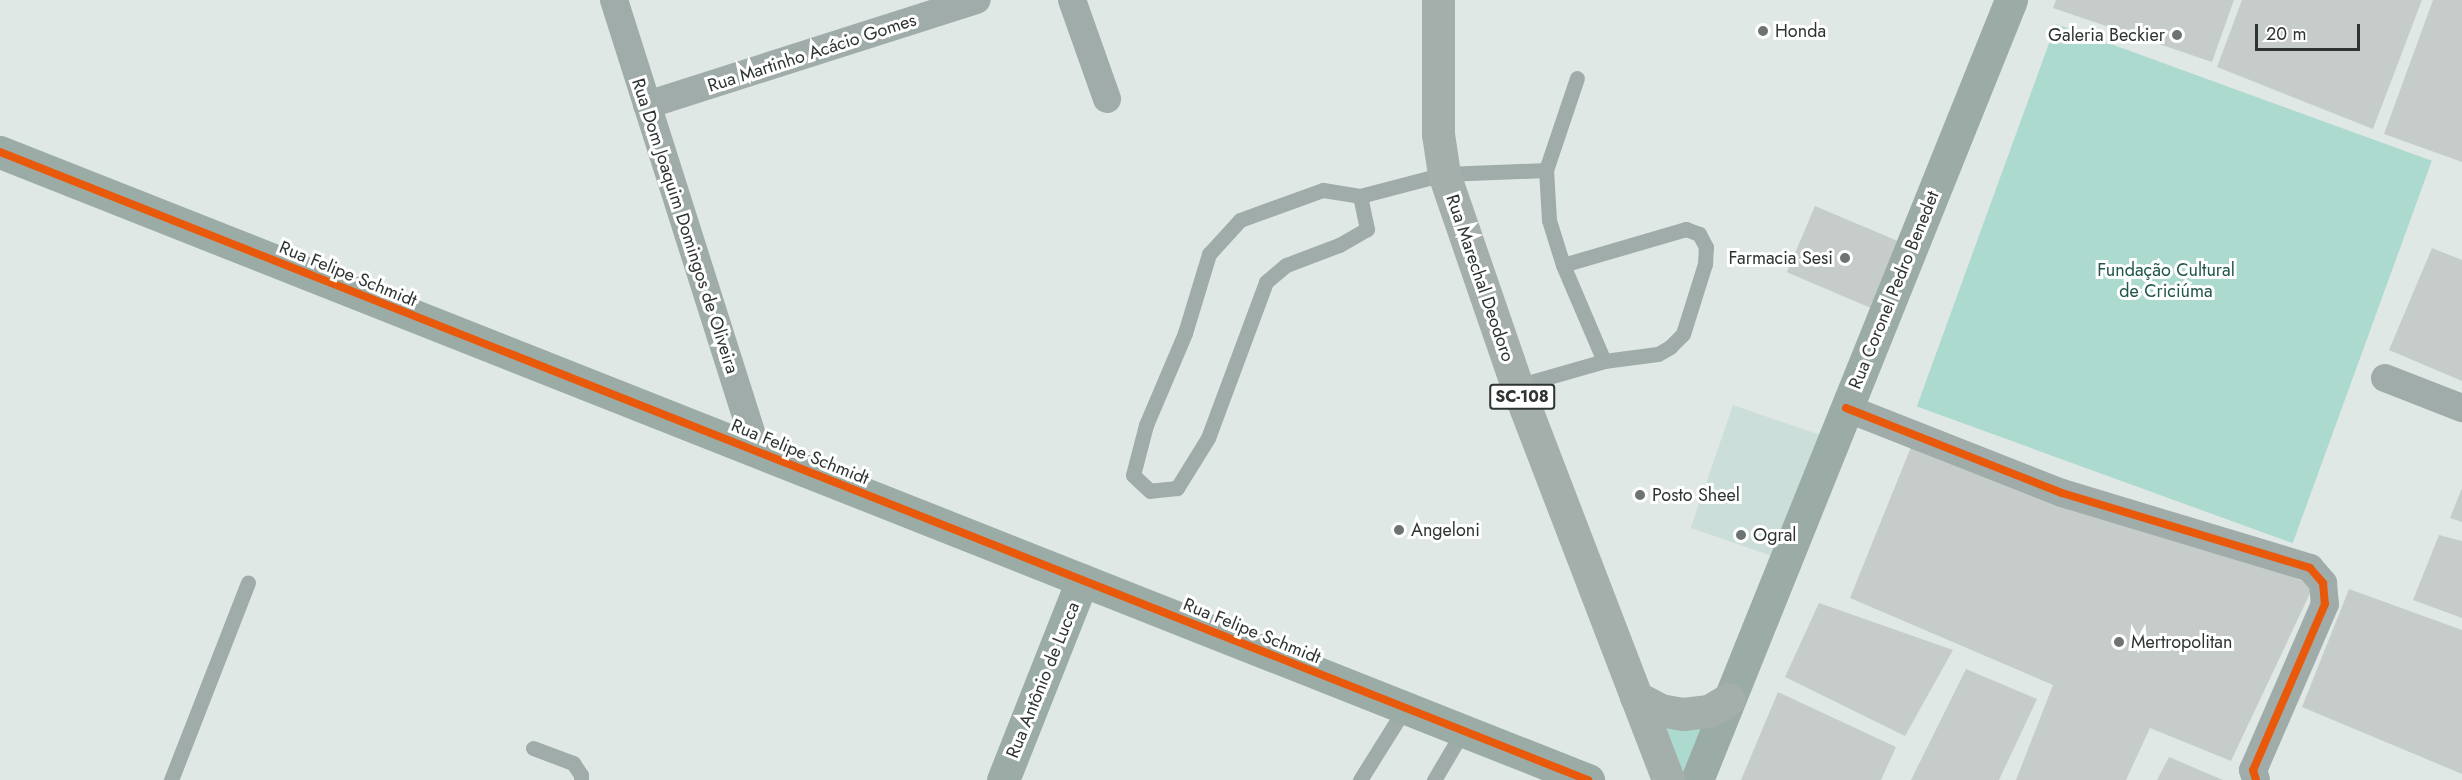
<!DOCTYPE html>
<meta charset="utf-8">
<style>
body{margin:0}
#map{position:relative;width:2462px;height:780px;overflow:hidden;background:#e0e8e6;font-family:Jost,sans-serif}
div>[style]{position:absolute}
.built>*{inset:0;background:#ccded9;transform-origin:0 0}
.green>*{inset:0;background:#addacf;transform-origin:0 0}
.building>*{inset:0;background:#c6ccca;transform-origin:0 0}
.lane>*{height:15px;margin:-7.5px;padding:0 7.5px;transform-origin:7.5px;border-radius:7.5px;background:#9facaa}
.street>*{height:28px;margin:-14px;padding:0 14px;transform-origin:14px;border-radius:14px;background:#9facaa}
.secondary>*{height:33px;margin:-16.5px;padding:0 16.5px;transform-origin:16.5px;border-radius:16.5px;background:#9baca7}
.primary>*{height:33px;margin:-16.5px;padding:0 16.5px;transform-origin:16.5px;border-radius:16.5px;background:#a4afac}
.cycleway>*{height:8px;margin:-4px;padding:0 4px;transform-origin:4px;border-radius:4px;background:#e8590c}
.dots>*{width:16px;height:16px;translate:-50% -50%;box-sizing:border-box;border:3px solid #fff;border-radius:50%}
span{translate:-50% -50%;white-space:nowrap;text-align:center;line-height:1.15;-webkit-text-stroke:6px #fff;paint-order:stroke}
.shield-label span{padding:2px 4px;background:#fff;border:2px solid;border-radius:4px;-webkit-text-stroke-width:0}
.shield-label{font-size:16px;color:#2e3433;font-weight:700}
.poi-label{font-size:18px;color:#2e3433}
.left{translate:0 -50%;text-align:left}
.right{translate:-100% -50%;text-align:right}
.street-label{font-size:18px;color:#2e3433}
.park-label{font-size:18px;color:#20564b}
.scale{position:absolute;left:2255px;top:24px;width:105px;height:27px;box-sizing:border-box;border:3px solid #2e3433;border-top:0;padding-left:8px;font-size:18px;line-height:21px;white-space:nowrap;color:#2e3433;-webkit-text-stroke:4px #fff;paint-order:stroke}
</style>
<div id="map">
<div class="built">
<div style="left:1733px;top:405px;width:94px;height:130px;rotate:19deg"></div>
</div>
<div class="green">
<div style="left:2056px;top:24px;width:400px;height:407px;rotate:20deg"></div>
<div style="clip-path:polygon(1648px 712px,1716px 716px,1689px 780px,1676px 780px)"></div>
</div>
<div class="building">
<div style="clip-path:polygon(2056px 0,2234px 0,2212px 62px,2053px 8px)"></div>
<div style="clip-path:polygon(2242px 0,2422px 0,2373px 129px,2217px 67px)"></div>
<div style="clip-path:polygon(2433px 0,2462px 0,2462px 162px,2384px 134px)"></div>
<div style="left:1815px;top:206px;width:95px;height:72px;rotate:23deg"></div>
<div style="clip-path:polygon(2432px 248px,2462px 260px,2462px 381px,2389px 350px)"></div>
<div style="clip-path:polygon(1913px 442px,2314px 585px,2231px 761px,2150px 728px,2126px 780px,2016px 780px,2053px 685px,1850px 598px)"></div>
<div style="clip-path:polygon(2462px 488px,2462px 522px,2450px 518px)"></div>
<div style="clip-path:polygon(2439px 535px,2462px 541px,2462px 618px,2413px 600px)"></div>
<div style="clip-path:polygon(2349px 589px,2462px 630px,2462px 774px,2302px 707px)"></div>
<div style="clip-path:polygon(1819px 603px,1953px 650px,1905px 736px,1785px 677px)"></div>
<div style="clip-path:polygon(1966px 669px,2037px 699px,1999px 780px,1911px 780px)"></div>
<div style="clip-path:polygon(1778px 692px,1896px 747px,1881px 780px,1741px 780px)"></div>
<div style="clip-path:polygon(2169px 757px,2223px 780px,2157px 780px)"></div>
</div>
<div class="lane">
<div style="left:1360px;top:196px;width:34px;rotate:78deg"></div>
<div style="left:1367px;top:229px;width:32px;rotate:150deg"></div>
<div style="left:1339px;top:245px;width:57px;rotate:159.3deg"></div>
<div style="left:1286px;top:265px;width:26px;rotate:140deg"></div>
<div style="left:1266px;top:282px;width:166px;rotate:110.4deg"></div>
<div style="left:1208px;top:438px;width:59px;rotate:121.8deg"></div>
<div style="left:1177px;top:488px;width:27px;rotate:174deg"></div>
<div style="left:1150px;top:491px;width:23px;rotate:-137deg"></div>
<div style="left:1133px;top:475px;width:52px;rotate:-75.4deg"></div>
<div style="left:1146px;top:425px;width:100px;rotate:-67deg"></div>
<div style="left:1185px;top:333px;width:83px;rotate:-73.1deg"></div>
<div style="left:1209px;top:254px;width:46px;rotate:-47.6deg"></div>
<div style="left:1240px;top:220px;width:88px;rotate:-19.9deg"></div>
<div style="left:1323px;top:190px;width:37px;rotate:9deg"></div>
<div style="left:1360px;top:196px;width:87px;rotate:-14.7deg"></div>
<div style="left:1444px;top:174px;width:102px;rotate:-2.2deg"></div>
<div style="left:1563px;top:265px;width:104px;rotate:66.9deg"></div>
<div style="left:1517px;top:386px;width:91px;rotate:-16deg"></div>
<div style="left:1604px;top:361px;width:54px;rotate:-7.4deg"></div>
<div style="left:1658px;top:354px;width:14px;rotate:-30deg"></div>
<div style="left:1670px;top:347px;width:18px;rotate:-45deg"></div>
<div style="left:1683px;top:334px;width:73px;rotate:-72.6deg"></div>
<div style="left:1705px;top:264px;width:17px;rotate:-87deg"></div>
<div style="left:1706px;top:247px;width:15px;rotate:-118deg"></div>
<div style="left:1699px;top:234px;width:14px;rotate:-159deg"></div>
<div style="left:1686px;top:229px;width:128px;rotate:163.7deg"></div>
<div style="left:1563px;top:265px;width:47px;rotate:-107.3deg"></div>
<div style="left:1549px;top:220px;width:50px;rotate:-93.4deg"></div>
<div style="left:1546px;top:170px;width:97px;rotate:-71.4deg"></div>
<div style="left:533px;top:748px;width:43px;rotate:20.6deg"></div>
<div style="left:573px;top:763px;width:14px;rotate:56deg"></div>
<div style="left:581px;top:775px;width:5px;rotate:90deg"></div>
<div style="left:171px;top:780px;width:212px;rotate:-68.7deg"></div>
<div style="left:1360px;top:780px;width:85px;rotate:-58deg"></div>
<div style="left:1434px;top:780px;width:57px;rotate:-59.4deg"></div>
</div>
<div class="street">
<div style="left:614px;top:0;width:474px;rotate:72.4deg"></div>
<div style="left:1072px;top:0;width:105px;rotate:70.5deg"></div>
<div style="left:647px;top:105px;width:346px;rotate:-17.7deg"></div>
<div style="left:2385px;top:378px;width:83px;rotate:21.3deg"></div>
<div style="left:1846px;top:408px;width:232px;rotate:21.5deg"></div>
<div style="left:2062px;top:493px;width:259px;rotate:16.8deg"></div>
<div style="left:2310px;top:568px;width:20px;rotate:49deg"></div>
<div style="left:2323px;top:583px;width:21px;rotate:85deg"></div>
<div style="left:2325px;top:604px;width:181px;rotate:113.4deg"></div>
<div style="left:2253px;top:770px;width:10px;rotate:73deg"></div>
</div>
<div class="secondary">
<div style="left:0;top:152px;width:1708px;rotate:21.58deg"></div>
<div style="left:1003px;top:780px;width:215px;rotate:-68.4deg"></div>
<div style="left:1697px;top:780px;width:841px;rotate:-68.07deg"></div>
</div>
<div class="primary">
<div style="left:1438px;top:0;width:134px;rotate:90deg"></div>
<div style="left:1438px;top:134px;width:40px;rotate:81.5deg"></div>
<div style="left:1444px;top:174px;width:224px;rotate:71deg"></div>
<div style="left:1517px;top:386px;width:422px;rotate:69deg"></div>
<div style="left:1636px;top:697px;width:27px;rotate:28deg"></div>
<div style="left:1660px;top:710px;width:23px;rotate:10deg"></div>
<div style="left:1683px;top:714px;width:26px;rotate:-7deg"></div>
<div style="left:1709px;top:711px;width:23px;rotate:-31deg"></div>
</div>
<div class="cycleway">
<div style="left:0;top:152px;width:1708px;rotate:21.58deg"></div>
<div style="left:1846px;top:408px;width:232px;rotate:21.5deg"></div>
<div style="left:2062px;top:493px;width:259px;rotate:16.8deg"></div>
<div style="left:2310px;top:568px;width:20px;rotate:49deg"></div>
<div style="left:2323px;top:583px;width:21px;rotate:85deg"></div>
<div style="left:2325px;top:604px;width:181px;rotate:113.4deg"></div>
<div style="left:2253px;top:770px;width:10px;rotate:73deg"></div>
</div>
<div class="dots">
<div style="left:1763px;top:31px;background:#6c7372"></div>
<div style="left:2177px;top:35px;background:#6c7372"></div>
<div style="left:1845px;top:258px;background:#6c7372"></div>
<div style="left:1640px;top:495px;background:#6c7372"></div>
<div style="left:1399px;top:530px;background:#6c7372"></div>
<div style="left:1741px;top:535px;background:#6c7372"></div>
<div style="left:2119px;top:642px;background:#6c7372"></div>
</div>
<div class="shield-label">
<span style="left:1522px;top:397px">SC-108</span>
</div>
<div class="poi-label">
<span class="left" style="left:1775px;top:31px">Honda</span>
<span class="right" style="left:2165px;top:35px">Galeria Beckier</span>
<span class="right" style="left:1833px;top:258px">Farmacia Sesi</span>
<span class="left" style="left:1652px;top:495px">Posto Sheel</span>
<span class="left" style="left:1411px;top:530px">Angeloni</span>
<span class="left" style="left:1753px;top:535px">Ogral</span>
<span class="left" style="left:2131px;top:642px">Mertropolitan</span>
</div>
<div class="street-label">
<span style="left:812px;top:53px;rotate:-18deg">Rua Martinho Acácio Gomes</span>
<span style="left:685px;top:226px;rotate:72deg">Rua Dom Joaquim Domingos de Oliveira</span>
<span style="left:348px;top:274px;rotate:22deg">Rua Felipe Schmidt</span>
<span style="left:1480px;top:278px;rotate:71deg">Rua Marechal Deodoro</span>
<span style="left:1894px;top:290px;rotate:-68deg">Rua Coronel Pedro Benedet</span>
<span style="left:800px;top:452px;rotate:22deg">Rua Felipe Schmidt</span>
<span style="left:1252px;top:631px;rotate:22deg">Rua Felipe Schmidt</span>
<span style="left:1043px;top:680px;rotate:-68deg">Rua Antônio de Lucca</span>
</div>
<div class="park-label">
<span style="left:2166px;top:281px">Fundação Cultural<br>de Criciúma</span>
</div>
<div class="scale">20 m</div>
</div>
